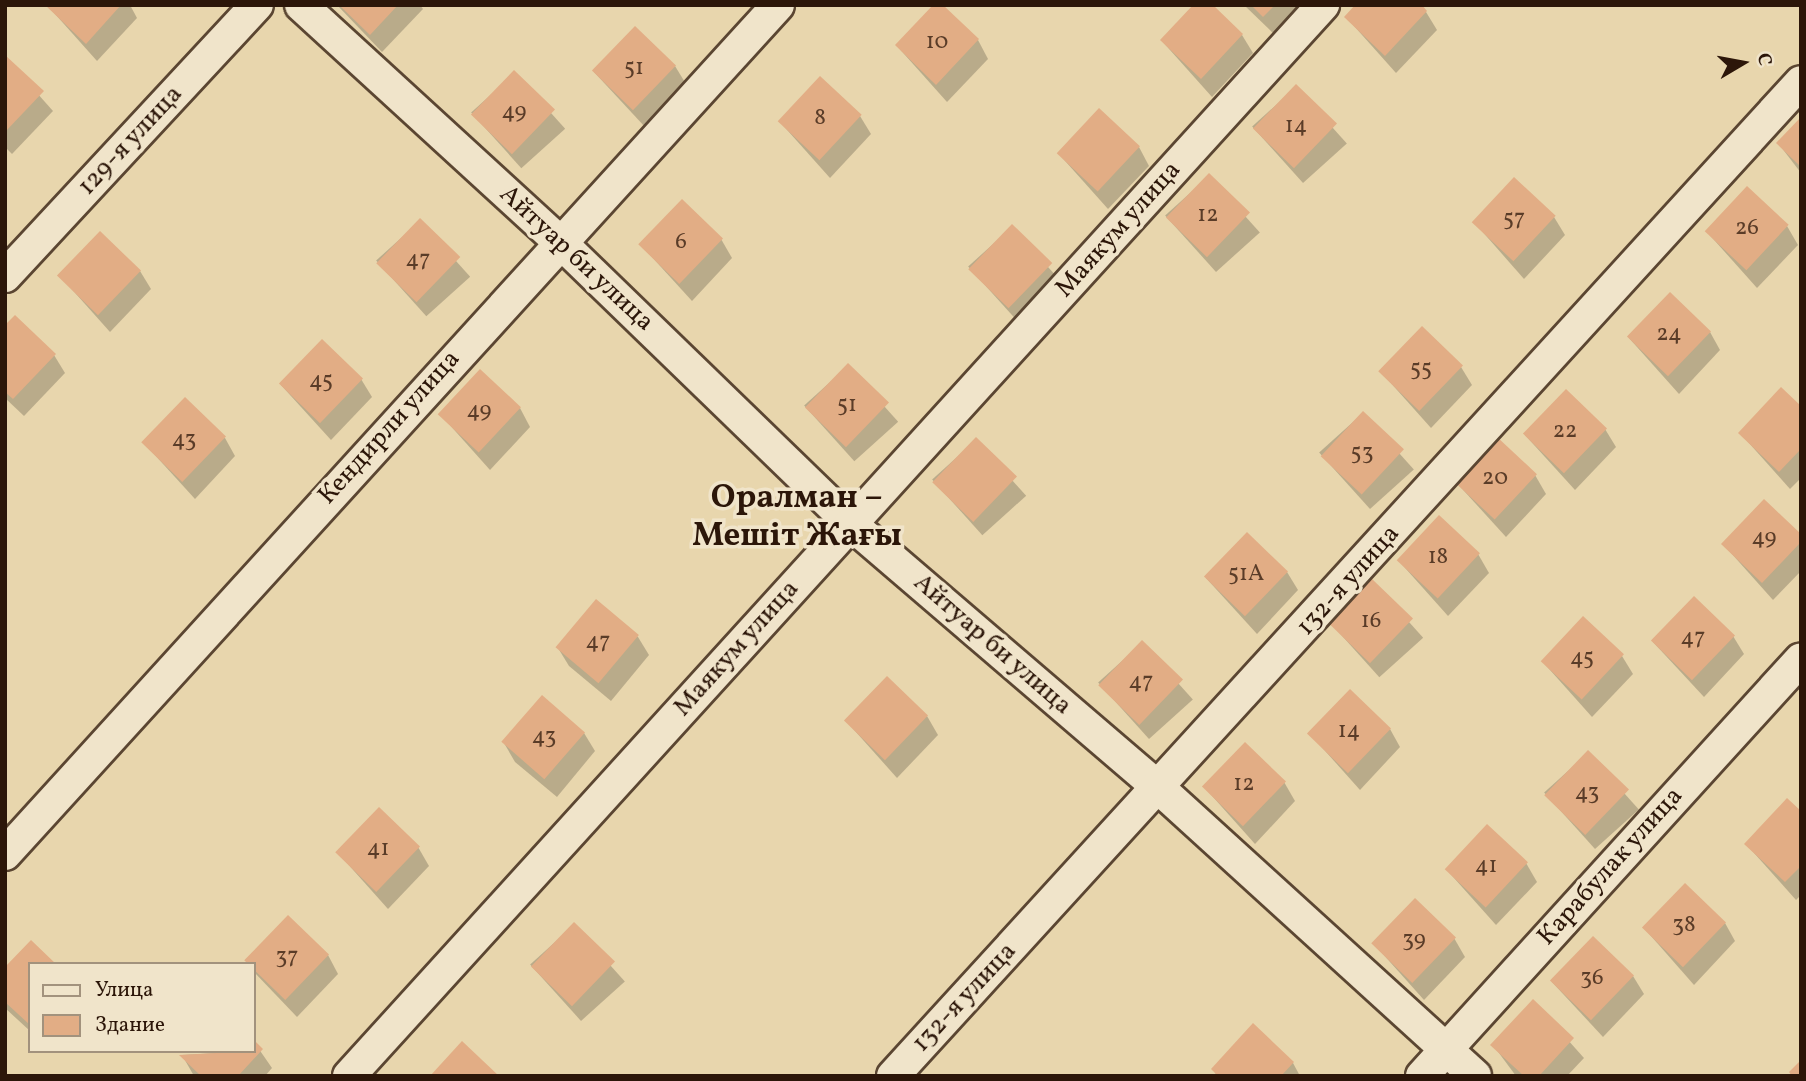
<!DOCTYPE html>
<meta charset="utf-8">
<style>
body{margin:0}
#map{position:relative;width:1806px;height:1081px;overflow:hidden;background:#e8d6ad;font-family:Vollkorn,serif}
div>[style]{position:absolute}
.shadow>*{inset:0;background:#0003;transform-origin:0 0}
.building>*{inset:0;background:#e2ad85;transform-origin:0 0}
.roads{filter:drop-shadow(2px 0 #5b4632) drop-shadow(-2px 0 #5b4632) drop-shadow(0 2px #5b4632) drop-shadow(0 -2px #5b4632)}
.street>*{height:32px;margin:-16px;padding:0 16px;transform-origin:16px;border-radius:16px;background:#f0e4ca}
span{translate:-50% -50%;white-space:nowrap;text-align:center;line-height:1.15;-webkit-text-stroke:7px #f0e4ca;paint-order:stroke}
.number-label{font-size:23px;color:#5a3c28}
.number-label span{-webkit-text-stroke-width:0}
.street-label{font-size:26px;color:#2c1609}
.district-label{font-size:33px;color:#2c1609;font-weight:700}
.frame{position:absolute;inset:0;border:7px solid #2c1609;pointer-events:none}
.legend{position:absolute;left:28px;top:962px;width:228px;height:91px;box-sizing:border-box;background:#f0e4ca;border:2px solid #a2927d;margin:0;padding:9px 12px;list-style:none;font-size:21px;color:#2c1609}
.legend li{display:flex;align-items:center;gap:14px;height:35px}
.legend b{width:35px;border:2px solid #a2927d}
.north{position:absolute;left:1708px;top:28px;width:70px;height:70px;-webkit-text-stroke:5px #f0e4ca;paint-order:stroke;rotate:80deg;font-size:19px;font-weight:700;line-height:28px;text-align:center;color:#2c1609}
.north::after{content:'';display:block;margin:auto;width:24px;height:32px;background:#2c1609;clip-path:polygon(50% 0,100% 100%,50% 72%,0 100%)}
</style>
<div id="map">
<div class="shadow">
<div style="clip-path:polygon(47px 5px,130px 5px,137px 18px,97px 61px)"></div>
<div style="clip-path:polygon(337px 5px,420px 5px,423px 9px,382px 52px)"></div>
<div style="clip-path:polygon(1244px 5px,1303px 5px,1275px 35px)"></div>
<div style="clip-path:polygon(1426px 12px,1437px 30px,1396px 73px,1346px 17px)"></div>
<div style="clip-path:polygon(1242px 35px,1253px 53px,1212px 97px,1162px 41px)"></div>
<div style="clip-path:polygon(978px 40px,988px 59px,947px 102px,897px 46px)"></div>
<div style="clip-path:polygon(5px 57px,53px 111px,12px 154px,5px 147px)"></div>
<div style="clip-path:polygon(675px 66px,686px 84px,645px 127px,594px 72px)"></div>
<div style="left:515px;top:73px;width:75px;height:59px;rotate:48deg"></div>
<div style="left:1296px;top:87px;width:76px;height:59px;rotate:48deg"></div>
<div style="clip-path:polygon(860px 116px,871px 134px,830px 178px,780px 122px)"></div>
<div style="clip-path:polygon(1801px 120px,1801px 173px,1778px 143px)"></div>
<div style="clip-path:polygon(1139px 147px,1149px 166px,1108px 209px,1058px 153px)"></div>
<div style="left:1209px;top:176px;width:76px;height:59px;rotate:48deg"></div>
<div style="clip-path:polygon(1554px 217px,1565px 235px,1524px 279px,1474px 222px)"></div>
<div style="left:420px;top:221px;width:75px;height:59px;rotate:48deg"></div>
<div style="clip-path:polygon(1787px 226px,1798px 245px,1757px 288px,1707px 232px)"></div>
<div style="left:1012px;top:227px;width:75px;height:59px;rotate:48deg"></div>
<div style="clip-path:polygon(721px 239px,732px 258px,692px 301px,641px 245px)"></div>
<div style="clip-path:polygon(140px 271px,151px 289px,110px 332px,60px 276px)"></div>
<div style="clip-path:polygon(5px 327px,54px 355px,65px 373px,24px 416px,5px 398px)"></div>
<div style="clip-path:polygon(1710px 332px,1720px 350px,1679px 394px,1629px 338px)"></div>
<div style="left:848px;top:366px;width:75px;height:59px;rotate:48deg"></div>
<div style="clip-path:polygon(1461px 367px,1472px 385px,1431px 428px,1381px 372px)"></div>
<div style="clip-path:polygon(361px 379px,372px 397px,331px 440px,281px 385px)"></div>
<div style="clip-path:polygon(520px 408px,530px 427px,490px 470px,440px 414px)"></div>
<div style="clip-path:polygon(1801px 409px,1801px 478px,1790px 489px,1740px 433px)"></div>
<div style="left:1363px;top:413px;width:76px;height:59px;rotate:48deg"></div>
<div style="clip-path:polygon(1605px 429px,1616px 447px,1575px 490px,1525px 435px)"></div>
<div style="clip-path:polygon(225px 438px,235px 456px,195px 499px,144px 443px)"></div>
<div style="left:976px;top:440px;width:75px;height:59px;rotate:48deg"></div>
<div style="clip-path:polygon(1535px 475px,1546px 494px,1506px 537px,1455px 481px)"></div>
<div style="clip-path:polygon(1801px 536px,1801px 571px,1773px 600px,1723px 544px)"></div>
<div style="clip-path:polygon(1478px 554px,1489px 573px,1448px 616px,1398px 560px)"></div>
<div style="clip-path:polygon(1287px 572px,1298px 590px,1257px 634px,1206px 578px)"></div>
<div style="left:1373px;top:582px;width:75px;height:59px;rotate:48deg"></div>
<div style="clip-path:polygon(596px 602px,638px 637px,649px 655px,611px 701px,569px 666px,558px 648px)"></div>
<div style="clip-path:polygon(1733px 636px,1744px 654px,1704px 697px,1653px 642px)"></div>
<div style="left:1142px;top:643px;width:76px;height:59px;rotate:48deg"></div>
<div style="clip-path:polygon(1622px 656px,1633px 674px,1592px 717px,1542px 661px)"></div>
<div style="clip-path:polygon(927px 716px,938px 735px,897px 778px,847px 722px)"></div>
<div style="clip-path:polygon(1390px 729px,1400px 747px,1360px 790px,1310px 734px)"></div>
<div style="clip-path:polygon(584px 733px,595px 751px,557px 797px,515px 762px,504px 743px)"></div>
<div style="left:1588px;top:753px;width:76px;height:59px;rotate:48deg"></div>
<div style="clip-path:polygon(1284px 782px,1295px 801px,1255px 844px,1205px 788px)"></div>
<div style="clip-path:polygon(1801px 814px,1801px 895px,1796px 900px,1746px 844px)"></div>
<div style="clip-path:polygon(418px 847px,429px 866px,388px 909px,338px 853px)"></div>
<div style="clip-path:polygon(1526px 863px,1537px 882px,1496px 925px,1446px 869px)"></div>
<div style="clip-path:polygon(1725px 923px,1735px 941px,1694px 985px,1644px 928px)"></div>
<div style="left:574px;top:925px;width:76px;height:59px;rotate:48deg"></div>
<div style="clip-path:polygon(1454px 938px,1465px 957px,1424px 1000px,1374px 944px)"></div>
<div style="clip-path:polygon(31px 942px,30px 964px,30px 1031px,5px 1008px,5px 970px)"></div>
<div style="clip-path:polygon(328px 955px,338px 974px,297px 1017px,254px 972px,254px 964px)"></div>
<div style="clip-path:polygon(1633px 976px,1644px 994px,1603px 1037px,1552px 982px)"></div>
<div style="clip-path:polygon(1534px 1002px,1584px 1058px,1567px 1076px,1516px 1076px,1493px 1045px)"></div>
<div style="clip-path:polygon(254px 1042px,272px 1068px,265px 1076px,194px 1076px,182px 1055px,254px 1051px)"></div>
<div style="clip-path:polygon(1293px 1063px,1300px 1076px,1217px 1076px,1213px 1069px)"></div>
</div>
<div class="building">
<div style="clip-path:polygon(45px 5px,121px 5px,86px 44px)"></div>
<div style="clip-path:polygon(339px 5px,398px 5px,370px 35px)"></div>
<div style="clip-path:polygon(933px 5px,943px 5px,979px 39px,936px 85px,895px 45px)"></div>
<div style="clip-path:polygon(1193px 5px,1213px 5px,1243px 34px,1201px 79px,1160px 40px)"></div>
<div style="clip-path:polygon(1251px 5px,1275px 5px,1263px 17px)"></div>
<div style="clip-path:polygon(1355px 5px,1422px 5px,1427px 11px,1385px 56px,1344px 17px)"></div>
<div style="left:635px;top:26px;width:57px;height:62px;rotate:44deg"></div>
<div style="clip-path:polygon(5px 55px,44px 91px,5px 132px)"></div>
<div style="left:514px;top:70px;width:57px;height:62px;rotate:44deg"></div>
<div style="left:820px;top:76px;width:57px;height:62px;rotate:43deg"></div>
<div style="left:1296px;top:84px;width:57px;height:62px;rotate:44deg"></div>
<div style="left:1099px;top:108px;width:56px;height:62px;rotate:43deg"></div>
<div style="clip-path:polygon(1801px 117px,1801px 167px,1776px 143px)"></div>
<div style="left:1209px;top:173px;width:57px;height:62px;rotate:44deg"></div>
<div style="left:1514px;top:177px;width:57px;height:62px;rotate:43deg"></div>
<div style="left:1747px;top:186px;width:57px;height:62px;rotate:43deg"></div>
<div style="left:682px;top:199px;width:57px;height:63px;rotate:44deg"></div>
<div style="left:420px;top:218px;width:56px;height:63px;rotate:44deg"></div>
<div style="left:1012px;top:224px;width:56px;height:63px;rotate:44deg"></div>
<div style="left:100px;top:231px;width:57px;height:62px;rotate:44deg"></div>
<div style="left:1670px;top:292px;width:57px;height:62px;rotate:44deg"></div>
<div style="clip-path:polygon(15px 315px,56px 354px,13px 399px,5px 392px,5px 325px)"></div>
<div style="left:1422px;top:326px;width:57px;height:63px;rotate:44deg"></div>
<div style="left:322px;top:339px;width:57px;height:62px;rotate:44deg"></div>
<div style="left:848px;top:363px;width:57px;height:62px;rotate:44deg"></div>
<div style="left:480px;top:369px;width:56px;height:62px;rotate:43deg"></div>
<div style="clip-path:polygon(1781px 387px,1801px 406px,1801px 449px,1779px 472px,1738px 433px)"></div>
<div style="left:1566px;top:389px;width:57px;height:62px;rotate:44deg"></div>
<div style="left:185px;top:397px;width:57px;height:63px;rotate:44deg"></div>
<div style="left:1363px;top:411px;width:56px;height:62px;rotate:43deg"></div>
<div style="left:1496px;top:436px;width:56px;height:62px;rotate:43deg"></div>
<div style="left:976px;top:437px;width:57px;height:63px;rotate:44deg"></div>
<div style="clip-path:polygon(1764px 499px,1801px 534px,1801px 542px,1762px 583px,1721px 544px)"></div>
<div style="left:1439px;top:515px;width:56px;height:62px;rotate:43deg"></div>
<div style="left:1247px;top:532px;width:57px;height:62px;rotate:44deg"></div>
<div style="left:1372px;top:579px;width:57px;height:62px;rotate:44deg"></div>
<div style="left:1694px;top:596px;width:57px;height:62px;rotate:44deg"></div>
<div style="left:596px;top:599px;width:56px;height:63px;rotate:40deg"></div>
<div style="left:1583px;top:616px;width:56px;height:62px;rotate:43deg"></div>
<div style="left:1142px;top:640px;width:57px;height:63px;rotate:44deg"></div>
<div style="left:887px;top:676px;width:57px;height:62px;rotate:44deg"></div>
<div style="left:1350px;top:689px;width:57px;height:62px;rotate:44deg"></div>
<div style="left:542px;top:695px;width:57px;height:62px;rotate:41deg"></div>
<div style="left:1245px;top:742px;width:57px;height:62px;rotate:44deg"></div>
<div style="left:1588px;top:750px;width:57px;height:63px;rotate:44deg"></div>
<div style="clip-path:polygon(1787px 798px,1801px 811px,1801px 866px,1785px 882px,1744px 844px)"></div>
<div style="left:379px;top:807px;width:57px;height:63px;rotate:44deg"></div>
<div style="left:1487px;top:824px;width:56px;height:62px;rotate:43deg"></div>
<div style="left:1685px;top:883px;width:57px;height:62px;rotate:44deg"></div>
<div style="left:1415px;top:898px;width:57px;height:63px;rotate:44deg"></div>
<div style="left:288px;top:915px;width:57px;height:63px;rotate:44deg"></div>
<div style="left:574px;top:922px;width:57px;height:62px;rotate:44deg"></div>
<div style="left:1593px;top:936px;width:57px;height:62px;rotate:44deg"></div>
<div style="clip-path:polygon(31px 940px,56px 964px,30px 964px,30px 1025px,5px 1002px,5px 967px)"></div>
<div style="clip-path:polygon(1533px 999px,1574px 1038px,1539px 1076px,1524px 1076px,1490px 1045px)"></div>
<div style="clip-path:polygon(1253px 1023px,1294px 1062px,1281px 1076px,1218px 1076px,1211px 1069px)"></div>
<div style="clip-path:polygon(254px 1040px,263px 1049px,238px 1076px,201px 1076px,179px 1055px,254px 1051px)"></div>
<div style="clip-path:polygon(462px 1041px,499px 1076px,430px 1076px)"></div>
<div style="clip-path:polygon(1801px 1060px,1801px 1076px,1792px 1076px,1789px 1072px)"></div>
</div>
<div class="roads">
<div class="street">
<div style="left:301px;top:5px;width:350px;rotate:42.5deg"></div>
<div style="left:559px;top:241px;width:407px;rotate:44.1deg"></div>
<div style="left:851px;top:524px;width:407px;rotate:40.6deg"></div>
<div style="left:1160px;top:789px;width:426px;rotate:42.3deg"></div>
<div style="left:5px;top:276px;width:370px;rotate:-47.1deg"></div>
<div style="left:5px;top:854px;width:1148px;rotate:-47.68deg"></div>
<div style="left:349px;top:1076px;width:1448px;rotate:-47.72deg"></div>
<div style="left:893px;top:1076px;width:1346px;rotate:-47.59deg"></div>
<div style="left:1422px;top:1076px;width:563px;rotate:-47.73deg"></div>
</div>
</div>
<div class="number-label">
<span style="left:937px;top:42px">10</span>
<span style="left:634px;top:68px">51</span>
<span style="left:514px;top:112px">49</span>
<span style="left:820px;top:118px">8</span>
<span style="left:1296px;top:126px">14</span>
<span style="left:1208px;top:215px">12</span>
<span style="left:1514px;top:219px">57</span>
<span style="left:1747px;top:228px">26</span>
<span style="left:681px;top:242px">6</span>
<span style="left:418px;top:260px">47</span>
<span style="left:1669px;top:334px">24</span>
<span style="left:1421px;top:369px">55</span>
<span style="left:321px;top:381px">45</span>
<span style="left:847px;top:405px">51</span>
<span style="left:479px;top:411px">49</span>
<span style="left:1565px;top:431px">22</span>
<span style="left:184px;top:440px">43</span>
<span style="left:1362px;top:453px">53</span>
<span style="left:1495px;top:478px">20</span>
<span style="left:1764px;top:538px">49</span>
<span style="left:1438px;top:557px">18</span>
<span style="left:1246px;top:574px">51A</span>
<span style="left:1371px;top:621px">16</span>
<span style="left:1693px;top:638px">47</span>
<span style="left:598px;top:642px">47</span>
<span style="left:1582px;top:658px">45</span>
<span style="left:1141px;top:682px">47</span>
<span style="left:1349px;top:731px">14</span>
<span style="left:544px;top:737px">43</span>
<span style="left:1244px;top:784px">12</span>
<span style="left:1587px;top:793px">43</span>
<span style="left:378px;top:849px">41</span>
<span style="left:1486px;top:866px">41</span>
<span style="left:1684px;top:925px">38</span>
<span style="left:1414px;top:940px">39</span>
<span style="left:287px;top:957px">37</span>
<span style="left:1592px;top:978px">36</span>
</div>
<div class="street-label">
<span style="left:131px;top:141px;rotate:-47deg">129-я улица</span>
<span style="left:1119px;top:230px;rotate:-48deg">Маякум улица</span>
<span style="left:576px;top:259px;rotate:43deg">Айтуар би улица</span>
<span style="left:390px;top:428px;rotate:-48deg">Кендирли улица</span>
<span style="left:1349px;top:581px;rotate:-48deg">132-я улица</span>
<span style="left:992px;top:645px;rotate:41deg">Айтуар би улица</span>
<span style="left:737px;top:649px;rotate:-48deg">Маякум улица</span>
<span style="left:1611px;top:867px;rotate:-48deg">Карабулак улица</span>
<span style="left:965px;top:998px;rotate:-47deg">132-я улица</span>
</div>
<div class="district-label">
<span style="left:797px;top:519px">Оралман –<br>Мешіт Жағы</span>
</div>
<div class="frame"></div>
<ul class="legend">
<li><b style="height:9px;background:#f0e4ca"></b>Улица</li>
<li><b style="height:19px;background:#e2ad85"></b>Здание</li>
</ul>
<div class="north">С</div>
</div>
